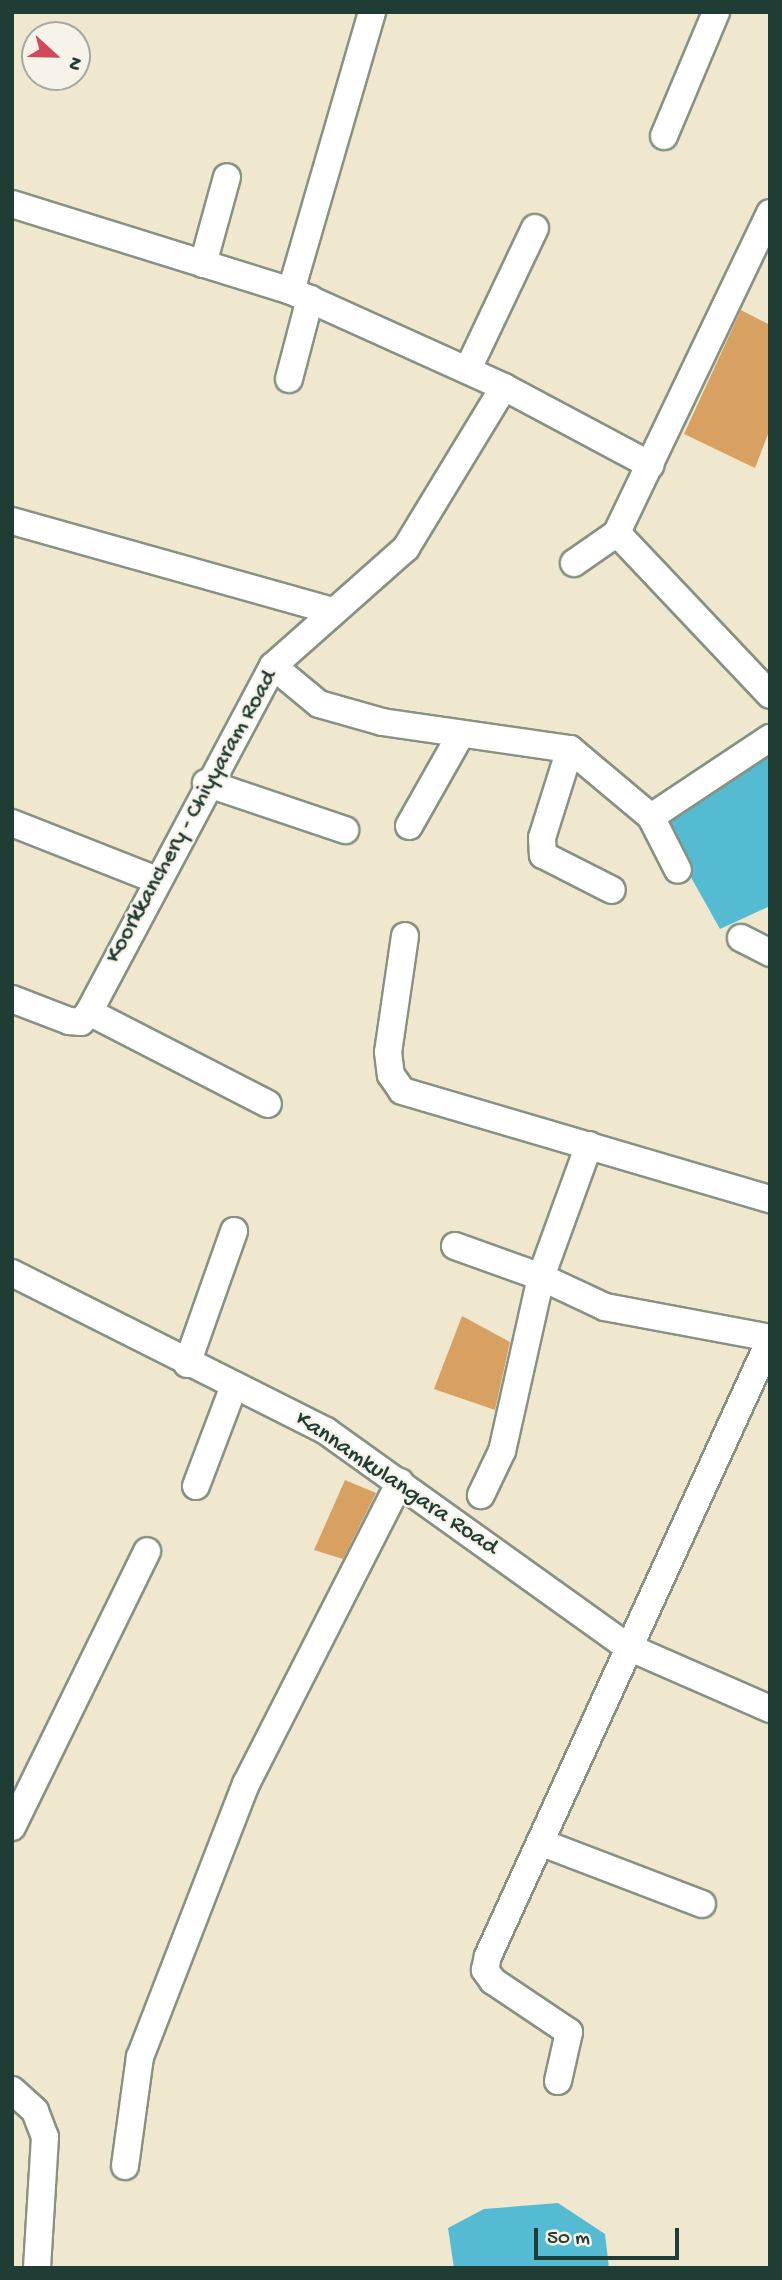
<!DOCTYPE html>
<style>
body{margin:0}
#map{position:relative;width:782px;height:2280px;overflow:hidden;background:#efe8cf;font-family:"Gochi Hand",sans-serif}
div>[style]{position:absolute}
.water>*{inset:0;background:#54bbd2}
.building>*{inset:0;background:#d8a161}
.roads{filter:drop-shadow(2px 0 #879282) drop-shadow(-2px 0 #879282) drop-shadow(0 2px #879282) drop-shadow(0 -2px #879282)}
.minor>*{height:26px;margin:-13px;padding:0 13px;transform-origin:13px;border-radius:13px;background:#fff}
span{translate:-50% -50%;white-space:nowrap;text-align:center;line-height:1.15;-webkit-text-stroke:5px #f7f3e8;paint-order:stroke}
.street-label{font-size:24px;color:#1f3d34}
.frame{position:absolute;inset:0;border:14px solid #1f3d34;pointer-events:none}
.north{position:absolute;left:21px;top:21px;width:70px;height:70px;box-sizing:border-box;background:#f7f3e8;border:2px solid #a1aaa0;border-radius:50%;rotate:112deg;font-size:19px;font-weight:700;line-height:28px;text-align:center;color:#1f3d34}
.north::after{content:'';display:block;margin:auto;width:24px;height:32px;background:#d1495b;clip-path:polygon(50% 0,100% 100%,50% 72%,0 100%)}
.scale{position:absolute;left:534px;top:2228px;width:145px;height:32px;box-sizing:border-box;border:4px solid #1f3d34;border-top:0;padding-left:9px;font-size:21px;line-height:24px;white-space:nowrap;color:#1f3d34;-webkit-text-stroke:5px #f7f3e8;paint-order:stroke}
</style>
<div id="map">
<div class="water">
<div style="clip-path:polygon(770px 749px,770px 906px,720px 929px,660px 822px)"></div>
<div style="clip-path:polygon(558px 2203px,605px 2234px,609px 2268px,454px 2268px,448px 2228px,484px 2209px)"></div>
</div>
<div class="building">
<div style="clip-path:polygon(741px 310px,770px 325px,770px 429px,755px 468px,684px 434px)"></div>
<div style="clip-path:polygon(462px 1316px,510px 1342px,495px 1410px,434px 1389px)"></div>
<div style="clip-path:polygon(345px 1480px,376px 1493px,343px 1559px,314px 1550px)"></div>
</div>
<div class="roads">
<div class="minor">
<div style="left:664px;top:136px;width:134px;rotate:-67.2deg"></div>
<div style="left:12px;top:204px;width:292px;rotate:17.3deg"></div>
<div style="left:770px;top:213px;width:355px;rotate:115.6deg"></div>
<div style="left:617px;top:533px;width:223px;rotate:46.6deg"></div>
<div style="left:203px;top:264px;width:90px;rotate:-74.6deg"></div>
<div style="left:468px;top:369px;width:156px;rotate:-64.6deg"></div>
<div style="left:289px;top:379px;width:83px;rotate:-75.3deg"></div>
<div style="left:504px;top:387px;width:166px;rotate:28.1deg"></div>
<div style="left:12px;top:521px;width:332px;rotate:15.7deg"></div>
<div style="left:574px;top:563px;width:52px;rotate:-34.9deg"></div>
<div style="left:273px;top:666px;width:60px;rotate:39.6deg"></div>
<div style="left:319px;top:704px;width:66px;rotate:15.9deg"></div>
<div style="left:382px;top:722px;width:190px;rotate:8.2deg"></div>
<div style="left:570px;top:749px;width:106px;rotate:40deg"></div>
<div style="left:651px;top:817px;width:59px;rotate:63deg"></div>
<div style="left:570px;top:749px;width:93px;rotate:107.5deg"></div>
<div style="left:542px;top:838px;width:17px;rotate:87deg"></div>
<div style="left:543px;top:855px;width:77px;rotate:26.9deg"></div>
<div style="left:206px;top:783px;width:147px;rotate:18.7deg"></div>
<div style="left:651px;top:817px;width:143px;rotate:-33.6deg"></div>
<div style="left:12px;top:823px;width:153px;rotate:21.5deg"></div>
<div style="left:409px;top:826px;width:106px;rotate:-60.5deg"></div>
<div style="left:405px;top:936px;width:117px;rotate:98.3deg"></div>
<div style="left:388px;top:1052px;width:23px;rotate:83deg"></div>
<div style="left:391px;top:1075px;width:19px;rotate:55deg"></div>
<div style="left:402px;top:1091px;width:384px;rotate:16.4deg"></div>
<div style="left:741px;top:938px;width:33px;rotate:27deg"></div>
<div style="left:12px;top:999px;width:61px;rotate:21.1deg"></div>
<div style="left:69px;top:1021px;width:12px;rotate:5deg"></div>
<div style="left:81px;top:1022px;width:13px;rotate:-51deg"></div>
<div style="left:89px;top:1012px;width:392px;rotate:-62deg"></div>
<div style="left:273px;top:666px;width:178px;rotate:-41.6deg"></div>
<div style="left:406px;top:548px;width:188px;rotate:-58.7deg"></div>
<div style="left:504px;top:387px;width:234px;rotate:-155.7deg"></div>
<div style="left:291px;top:291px;width:291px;rotate:-73.8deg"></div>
<div style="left:89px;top:1012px;width:201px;rotate:27.2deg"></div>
<div style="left:589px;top:1145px;width:140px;rotate:110deg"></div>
<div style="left:541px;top:1277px;width:71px;rotate:25.1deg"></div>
<div style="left:605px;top:1307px;width:168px;rotate:10.6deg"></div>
<div style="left:455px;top:1246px;width:91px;rotate:19.8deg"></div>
<div style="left:541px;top:1277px;width:178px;rotate:102.6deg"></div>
<div style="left:502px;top:1451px;width:49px;rotate:115.5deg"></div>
<div style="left:12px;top:1273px;width:352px;rotate:26.7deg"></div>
<div style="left:326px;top:1431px;width:369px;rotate:35.6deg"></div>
<div style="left:626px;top:1646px;width:157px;rotate:23.6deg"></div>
<div style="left:187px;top:1364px;width:141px;rotate:-70.5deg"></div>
<div style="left:196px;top:1486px;width:107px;rotate:-69.2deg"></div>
<div style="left:12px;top:1827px;width:307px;rotate:-63.9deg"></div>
<div style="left:545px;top:1844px;width:168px;rotate:20.9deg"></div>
<div style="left:558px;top:2081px;width:50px;rotate:-77.3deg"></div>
<div style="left:569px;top:2032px;width:92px;rotate:-146.1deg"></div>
<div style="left:493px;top:1981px;width:14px;rotate:-126deg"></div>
<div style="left:485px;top:1970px;width:14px;rotate:-78deg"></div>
<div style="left:488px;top:1956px;width:677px;rotate:-65.4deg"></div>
<div style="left:12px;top:2090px;width:31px;rotate:42deg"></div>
<div style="left:35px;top:2111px;width:28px;rotate:69deg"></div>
<div style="left:45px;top:2137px;width:131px;rotate:93.5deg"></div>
<div style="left:125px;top:2166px;width:110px;rotate:-82.2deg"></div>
<div style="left:140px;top:2057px;width:293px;rotate:-68.8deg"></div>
<div style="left:246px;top:1784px;width:339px;rotate:-63deg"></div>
</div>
</div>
<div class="street-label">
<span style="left:192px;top:817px;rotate:-61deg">Koorkkanchery - Chiyyaram Road</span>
<span style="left:396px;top:1484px;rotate:34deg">Kannamkulangara Road</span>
</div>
<div class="frame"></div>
<div class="north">N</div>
<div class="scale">50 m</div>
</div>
